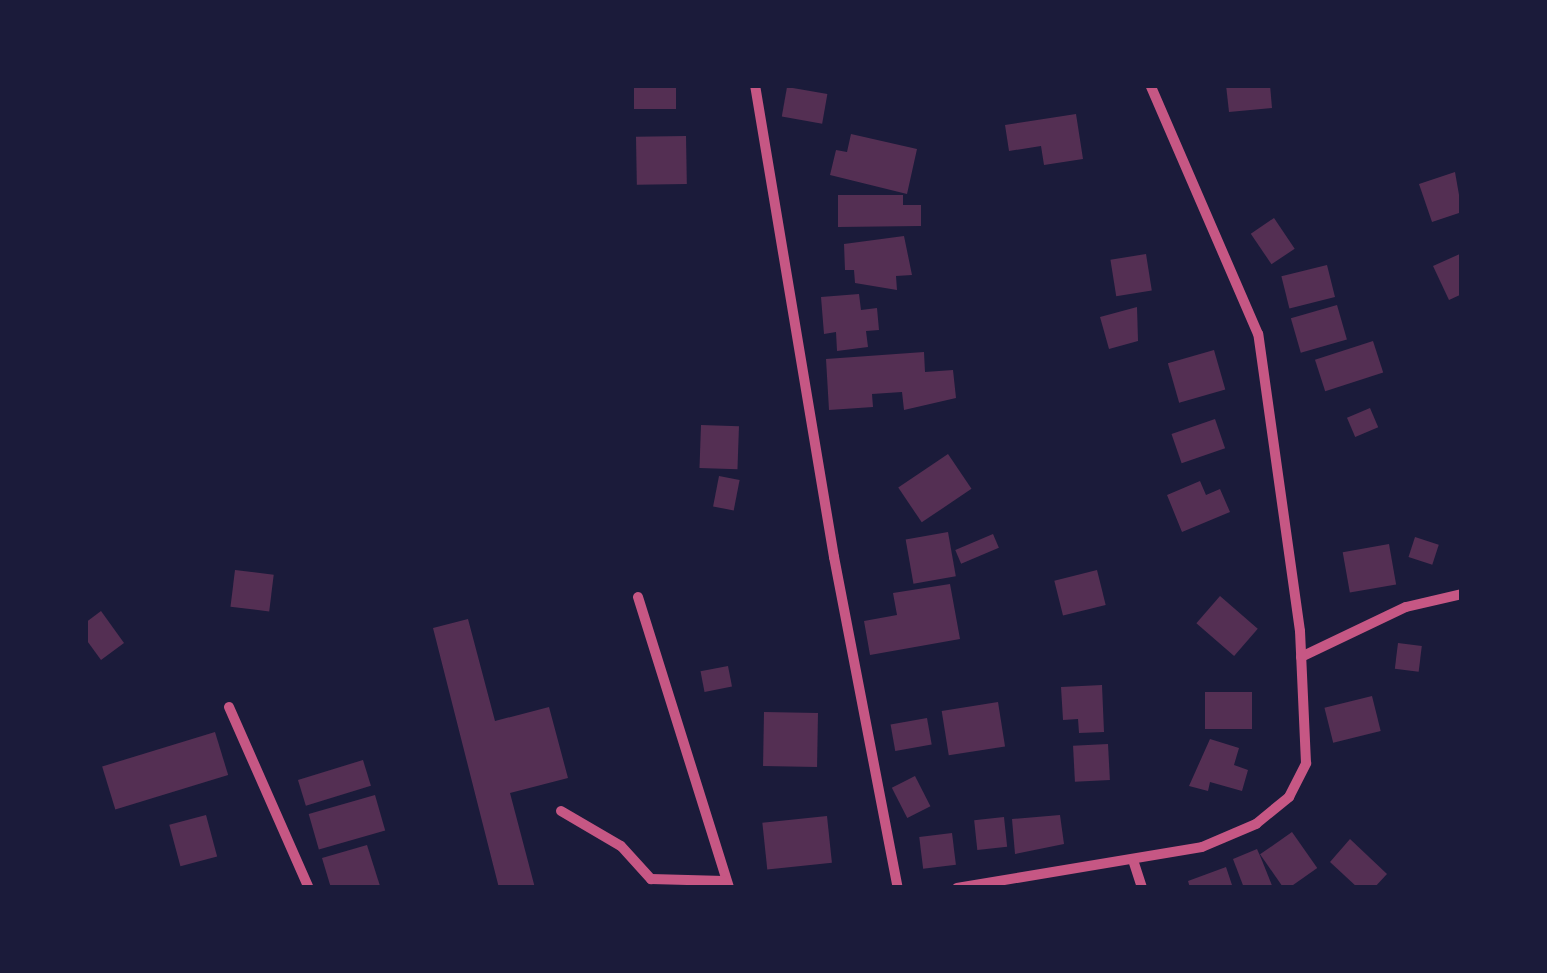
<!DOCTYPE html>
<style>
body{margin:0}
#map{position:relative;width:1547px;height:973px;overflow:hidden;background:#1b1b3a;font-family:Roboto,sans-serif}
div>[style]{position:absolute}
.building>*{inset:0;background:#542f53;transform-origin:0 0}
.minor>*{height:10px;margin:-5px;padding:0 5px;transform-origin:5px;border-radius:5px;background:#c65784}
span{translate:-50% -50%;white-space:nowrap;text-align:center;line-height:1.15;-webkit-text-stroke:8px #1b1b3a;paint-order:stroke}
.frame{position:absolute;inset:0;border:88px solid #1b1b3a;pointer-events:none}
</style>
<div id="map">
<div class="building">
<div style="left:634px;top:85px;width:42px;height:24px"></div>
<div style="clip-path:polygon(1226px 85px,1270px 85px,1272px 108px,1229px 112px)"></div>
<div style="left:787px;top:87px;width:41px;height:30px;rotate:10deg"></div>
<div style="clip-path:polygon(1076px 114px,1083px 159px,1044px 165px,1041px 146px,1009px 151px,1005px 125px)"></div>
<div style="clip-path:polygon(851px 134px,917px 149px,907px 194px,830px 175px,836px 150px,847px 152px)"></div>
<div style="left:686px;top:136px;width:48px;height:50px;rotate:89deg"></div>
<div style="clip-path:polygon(1455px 172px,1462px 212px,1432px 222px,1419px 184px)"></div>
<div style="clip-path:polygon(838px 195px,903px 195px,903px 205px,921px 205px,921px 226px,838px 227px)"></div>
<div style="left:1274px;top:218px;width:37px;height:28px;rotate:56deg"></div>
<div style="clip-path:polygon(904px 236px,912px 275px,896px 276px,897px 290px,855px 283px,854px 270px,845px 270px,844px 244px)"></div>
<div style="clip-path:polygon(1462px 253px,1462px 294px,1449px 300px,1433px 266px)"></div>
<div style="left:1146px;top:254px;width:37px;height:36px;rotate:81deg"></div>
<div style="left:1327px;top:265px;width:33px;height:47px;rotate:76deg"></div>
<div style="clip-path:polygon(859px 294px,861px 310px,877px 308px,879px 330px,866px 331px,868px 347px,837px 351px,836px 332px,824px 334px,821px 297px)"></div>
<div style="left:1337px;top:305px;width:36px;height:48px;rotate:74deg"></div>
<div style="clip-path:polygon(1137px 307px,1138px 341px,1109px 349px,1100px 317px)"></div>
<div style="left:1373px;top:341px;width:33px;height:61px;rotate:72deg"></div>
<div style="left:1214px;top:350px;width:41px;height:48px;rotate:74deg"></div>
<div style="clip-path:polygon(924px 352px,925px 372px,953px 370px,956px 398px,904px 410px,902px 392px,872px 394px,873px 407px,829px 410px,826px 359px)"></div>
<div style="left:1370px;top:408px;width:21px;height:25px;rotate:67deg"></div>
<div style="left:1215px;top:419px;width:31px;height:46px;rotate:71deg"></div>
<div style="left:701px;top:425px;width:38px;height:43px;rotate:2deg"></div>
<div style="left:948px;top:454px;width:42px;height:60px;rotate:56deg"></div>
<div style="left:719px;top:476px;width:21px;height:31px;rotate:11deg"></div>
<div style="clip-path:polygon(1200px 481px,1206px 495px,1220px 489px,1230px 512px,1182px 532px,1167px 495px)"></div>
<div style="left:948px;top:532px;width:45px;height:43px;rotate:80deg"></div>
<div style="left:993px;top:534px;width:15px;height:41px;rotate:67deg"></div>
<div style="left:1415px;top:537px;width:25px;height:21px;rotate:18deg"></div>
<div style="left:1389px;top:544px;width:41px;height:47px;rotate:80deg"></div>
<div style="left:235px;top:570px;width:39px;height:37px;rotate:7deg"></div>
<div style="left:1097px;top:570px;width:36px;height:44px;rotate:76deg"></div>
<div style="clip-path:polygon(950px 584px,960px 639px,870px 655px,864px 621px,897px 615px,893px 593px)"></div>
<div style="left:1220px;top:596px;width:50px;height:36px;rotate:41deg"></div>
<div style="clip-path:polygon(101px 611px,124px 643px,101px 660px,85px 638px,85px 623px)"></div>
<div style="clip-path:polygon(468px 619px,495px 721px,549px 707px,568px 778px,510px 793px,535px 888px,499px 888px,433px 628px)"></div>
<div style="left:1398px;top:643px;width:24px;height:26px;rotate:7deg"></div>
<div style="left:728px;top:666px;width:21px;height:28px;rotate:79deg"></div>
<div style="clip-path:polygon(1102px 685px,1104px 732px,1079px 733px,1078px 719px,1063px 720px,1061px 687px)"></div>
<div style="left:1205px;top:692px;width:47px;height:37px"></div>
<div style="left:1372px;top:696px;width:36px;height:49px;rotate:76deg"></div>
<div style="left:998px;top:702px;width:45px;height:57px;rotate:81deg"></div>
<div style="left:764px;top:712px;width:54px;height:54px;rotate:1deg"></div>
<div style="left:927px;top:718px;width:27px;height:37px;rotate:80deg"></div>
<div style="left:215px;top:732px;width:45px;height:118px;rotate:73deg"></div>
<div style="clip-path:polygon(1210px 739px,1239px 748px,1234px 765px,1248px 770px,1242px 791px,1210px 782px,1208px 791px,1189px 786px)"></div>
<div style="left:1108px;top:744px;width:36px;height:35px;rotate:87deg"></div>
<div style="left:363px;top:760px;width:27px;height:68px;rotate:73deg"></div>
<div style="left:915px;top:776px;width:34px;height:26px;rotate:63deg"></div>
<div style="left:375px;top:795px;width:37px;height:69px;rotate:74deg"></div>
<div style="left:206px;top:815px;width:43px;height:38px;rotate:75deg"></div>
<div style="clip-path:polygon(1060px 815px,1064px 844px,1015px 854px,1012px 819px)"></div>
<div style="left:827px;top:816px;width:47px;height:65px;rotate:84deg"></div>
<div style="left:1004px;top:817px;width:30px;height:30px;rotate:84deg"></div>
<div style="left:1292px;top:832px;width:44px;height:39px;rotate:55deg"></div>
<div style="left:952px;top:833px;width:32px;height:33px;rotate:83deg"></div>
<div style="clip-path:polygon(1350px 839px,1387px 874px,1374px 888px,1358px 888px,1330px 862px)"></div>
<div style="clip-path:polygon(367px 845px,380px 886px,331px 888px,322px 858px)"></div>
<div style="clip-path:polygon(1257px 849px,1261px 858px,1273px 888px,1244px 888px,1233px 859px)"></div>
<div style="clip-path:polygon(1226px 867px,1233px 888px,1190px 888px,1188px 881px)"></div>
</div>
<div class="minor">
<div style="left:755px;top:85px;width:479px;rotate:80.5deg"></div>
<div style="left:834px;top:557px;width:337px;rotate:79.1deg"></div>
<div style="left:638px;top:597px;width:305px;rotate:72.6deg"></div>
<div style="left:1301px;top:657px;width:116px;rotate:-25.5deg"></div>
<div style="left:1406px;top:607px;width:57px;rotate:-13.1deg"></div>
<div style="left:229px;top:707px;width:198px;rotate:66.2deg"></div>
<div style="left:561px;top:811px;width:69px;rotate:30.3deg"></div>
<div style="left:621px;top:846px;width:45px;rotate:47.7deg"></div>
<div style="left:651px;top:879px;width:73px;rotate:1.6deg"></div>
<div style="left:1134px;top:863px;width:26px;rotate:72deg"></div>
<div style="left:957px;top:888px;width:248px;rotate:-9.5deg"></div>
<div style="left:1202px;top:847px;width:59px;rotate:-23.1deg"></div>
<div style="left:1256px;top:824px;width:43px;rotate:-39.3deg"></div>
<div style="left:1289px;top:797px;width:38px;rotate:-63deg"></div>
<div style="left:1306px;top:763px;width:132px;rotate:-92.6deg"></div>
<div style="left:1300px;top:631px;width:300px;rotate:-98deg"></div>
<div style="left:1258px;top:334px;width:271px;rotate:-113.4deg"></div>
</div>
<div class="frame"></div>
</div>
